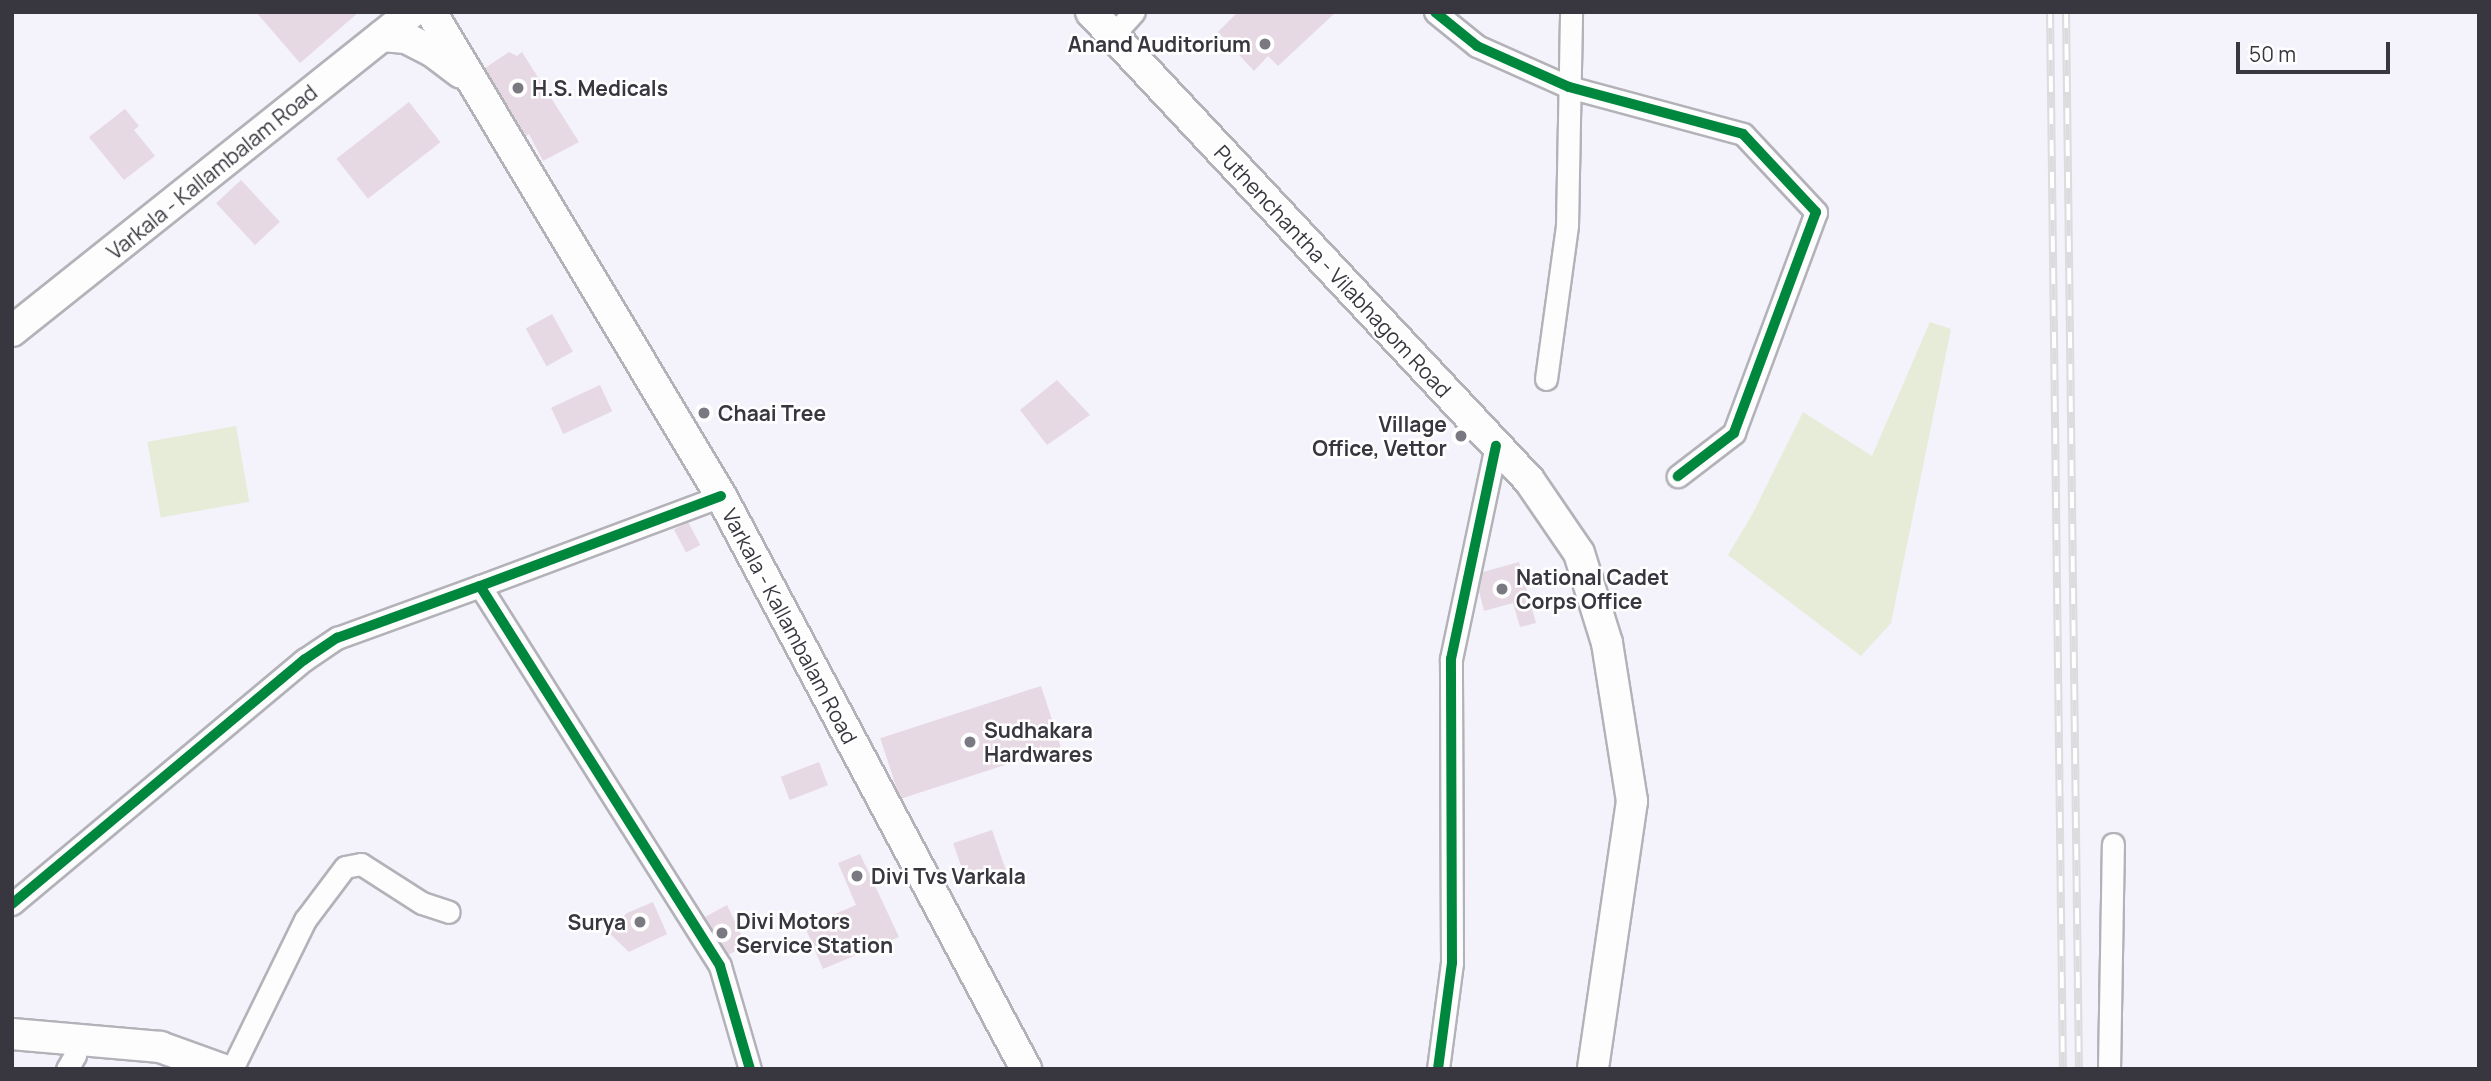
<!DOCTYPE html>
<style>
body{margin:0}
#map{position:relative;width:2491px;height:1081px;overflow:hidden;background:#f4f2fa;font-family:Manrope,sans-serif}
div>[style]{position:absolute}
.green>*{inset:0;background:#e6ecd8;transform-origin:0 0}
.building>*{inset:0;background:#e6d9e3;transform-origin:0 0}
.roads{filter:drop-shadow(2px 0 #b3b2b9) drop-shadow(-2px 0 #b3b2b9) drop-shadow(0 2px #b3b2b9) drop-shadow(0 -2px #b3b2b9)}
.street>*{height:21px;margin:-10.5px;padding:0 10.5px;transform-origin:10.5px;border-radius:10.5px;background:#fdfdfe}
.secondary>*{height:30px;margin:-15px;padding:0 15px;transform-origin:15px;border-radius:15px;background:#fdfdfe}
.rail>*{height:8px;margin-top:-4px;transform-origin:0;background:repeating-linear-gradient(90deg,#fff 0 16px,#dcdcde 0 32px);box-sizing:border-box;border-block:2px solid #dcdcde}
.cycleway>*{height:10px;margin:-5px;padding:0 5px;transform-origin:5px;border-radius:5px;background:#00873e}
.dots>*{width:19px;height:19px;translate:-50% -50%;box-sizing:border-box;border:4px solid #fff;border-radius:50%}
span{translate:-50% -50%;white-space:nowrap;text-align:center;line-height:1.15;-webkit-text-stroke:5px #fff;paint-order:stroke}
.poi-label{font-size:21px;color:#38363e;font-weight:700}
.right{translate:-100% -50%;text-align:right}
.left{translate:0 -50%;text-align:left}
.street-label{font-size:21px;color:#38363e}
.frame{position:absolute;inset:0;border:14px solid #38363e;pointer-events:none}
.scale{position:absolute;left:2236px;top:42px;width:154px;height:32px;box-sizing:border-box;border:4px solid #38363e;border-top:0;padding-left:9px;font-size:21px;line-height:24px;white-space:nowrap;color:#38363e;-webkit-text-stroke:5px #fff;paint-order:stroke}
</style>
<div id="map">
<div class="green">
<div style="clip-path:polygon(1930px 322px,1951px 329px,1891px 623px,1861px 656px,1728px 555px,1753px 513px,1803px 412px,1872px 456px)"></div>
<div style="left:236px;top:426px;width:77px;height:90px;rotate:80deg"></div>
</div>
<div class="building">
<div style="clip-path:polygon(256px 12px,359px 12px,300px 63px)"></div>
<div style="clip-path:polygon(1238px 12px,1336px 12px,1278px 66px,1268px 56px,1254px 71px,1218px 32px)"></div>
<div style="clip-path:polygon(509px 52px,517px 56px,522px 52px,579px 142px,543px 161px,529px 134px,526px 136px,485px 68px)"></div>
<div style="left:409px;top:102px;width:51px;height:92px;rotate:52deg"></div>
<div style="clip-path:polygon(125px 109px,139px 126px,134px 130px,155px 156px,124px 180px,89px 137px)"></div>
<div style="left:241px;top:180px;width:57px;height:34px;rotate:47deg"></div>
<div style="left:552px;top:314px;width:43px;height:30px;rotate:61deg"></div>
<div style="clip-path:polygon(1057px 380px,1090px 415px,1047px 445px,1020px 410px)"></div>
<div style="left:600px;top:385px;width:29px;height:54px;rotate:65deg"></div>
<div style="left:688px;top:522px;width:26px;height:16px;rotate:62deg"></div>
<div style="clip-path:polygon(1519px 562px,1536px 623px,1520px 627px,1513px 603px,1484px 611px,1479px 591px,1483px 572px)"></div>
<div style="left:1041px;top:686px;width:64px;height:169px;rotate:72deg"></div>
<div style="left:819px;top:762px;width:25px;height:41px;rotate:69deg"></div>
<div style="left:992px;top:830px;width:42px;height:41px;rotate:71deg"></div>
<div style="clip-path:polygon(860px 854px,899px 937px,823px 969px,805px 927px,856px 905px,838px 863px)"></div>
<div style="clip-path:polygon(653px 902px,667px 934px,629px 952px,608px 932px,627px 913px)"></div>
<div style="clip-path:polygon(727px 905px,746px 945px,728px 955px,705px 917px)"></div>
</div>
<div class="roads">
<div class="street">
<div style="left:1435px;top:12px;width:54px;rotate:39deg"></div>
<div style="left:1477px;top:46px;width:101px;rotate:24deg"></div>
<div style="left:1569px;top:87px;width:180px;rotate:15.1deg"></div>
<div style="left:1743px;top:134px;width:107px;rotate:46.9deg"></div>
<div style="left:1816px;top:212px;width:236px;rotate:110.4deg"></div>
<div style="left:1734px;top:433px;width:71px;rotate:142.5deg"></div>
<div style="left:1113px;top:35px;width:31px;rotate:-48deg"></div>
<div style="left:1546px;top:379px;width:155px;rotate:-82.2deg"></div>
<div style="left:1567px;top:225px;width:213px;rotate:-88.9deg"></div>
<div style="left:721px;top:496px;width:257px;rotate:159.5deg"></div>
<div style="left:480px;top:586px;width:449px;rotate:57.7deg"></div>
<div style="left:720px;top:966px;width:107px;rotate:73.8deg"></div>
<div style="left:12px;top:904px;width:381px;rotate:-39.9deg"></div>
<div style="left:304px;top:660px;width:40px;rotate:-34deg"></div>
<div style="left:337px;top:638px;width:152px;rotate:-20deg"></div>
<div style="left:67px;top:1069px;width:16px;rotate:-60deg"></div>
<div style="left:75px;top:1055px;width:15px;rotate:-86deg"></div>
<div style="left:232px;top:1069px;width:166px;rotate:-63.9deg"></div>
<div style="left:305px;top:920px;width:66px;rotate:-53deg"></div>
<div style="left:345px;top:867px;width:16px;rotate:-11deg"></div>
<div style="left:361px;top:864px;width:72px;rotate:32.6deg"></div>
<div style="left:422px;top:903px;width:28px;rotate:18deg"></div>
<div style="left:1438px;top:1069px;width:107px;rotate:-82.5deg"></div>
<div style="left:1452px;top:963px;width:304px;rotate:-90.2deg"></div>
<div style="left:1451px;top:659px;width:218px;rotate:-78.1deg"></div>
<div style="left:2109px;top:1069px;width:225px;rotate:-89deg"></div>
</div>
<div class="secondary">
<div style="left:431px;top:12px;width:564px;rotate:59.07deg"></div>
<div style="left:721px;top:496px;width:649px;rotate:61.97deg"></div>
<div style="left:1091px;top:12px;width:641px;rotate:46.9deg"></div>
<div style="left:1529px;top:480px;width:88px;rotate:55.6deg"></div>
<div style="left:1579px;top:553px;width:94px;rotate:72.7deg"></div>
<div style="left:1607px;top:643px;width:160px;rotate:81deg"></div>
<div style="left:1632px;top:801px;width:271px;rotate:98.3deg"></div>
<div style="left:382px;top:36px;width:24px;rotate:5deg"></div>
<div style="left:406px;top:38px;width:29px;rotate:27deg"></div>
<div style="left:432px;top:51px;width:36px;rotate:37deg"></div>
<div style="left:12px;top:331px;width:512px;rotate:-38.57deg"></div>
<div style="left:12px;top:1034px;width:149px;rotate:5deg"></div>
<div style="left:160px;top:1047px;width:65px;rotate:19.8deg"></div>
</div>
</div>
<div class="rail">
<div style="left:2050px;top:12px;width:1057px;rotate:89.3deg"></div>
<div style="left:2066px;top:12px;width:1057px;rotate:89.3deg"></div>
</div>
<div class="cycleway">
<div style="left:1435px;top:12px;width:54px;rotate:39deg"></div>
<div style="left:1477px;top:46px;width:101px;rotate:24deg"></div>
<div style="left:1569px;top:87px;width:180px;rotate:15.1deg"></div>
<div style="left:1743px;top:134px;width:107px;rotate:46.9deg"></div>
<div style="left:1816px;top:212px;width:236px;rotate:110.4deg"></div>
<div style="left:1734px;top:433px;width:71px;rotate:142.5deg"></div>
<div style="left:721px;top:496px;width:257px;rotate:159.5deg"></div>
<div style="left:480px;top:586px;width:449px;rotate:57.7deg"></div>
<div style="left:720px;top:966px;width:107px;rotate:73.8deg"></div>
<div style="left:12px;top:904px;width:381px;rotate:-39.9deg"></div>
<div style="left:304px;top:660px;width:40px;rotate:-34deg"></div>
<div style="left:337px;top:638px;width:152px;rotate:-20deg"></div>
<div style="left:1438px;top:1069px;width:107px;rotate:-82.5deg"></div>
<div style="left:1452px;top:963px;width:304px;rotate:-90.2deg"></div>
<div style="left:1451px;top:659px;width:218px;rotate:-78.1deg"></div>
</div>
<div class="dots">
<div style="left:1265px;top:44px;background:#7a7880"></div>
<div style="left:518px;top:88px;background:#7a7880"></div>
<div style="left:704px;top:413px;background:#7a7880"></div>
<div style="left:1461px;top:436px;background:#7a7880"></div>
<div style="left:1502px;top:589px;background:#7a7880"></div>
<div style="left:970px;top:742px;background:#7a7880"></div>
<div style="left:857px;top:876px;background:#7a7880"></div>
<div style="left:640px;top:922px;background:#7a7880"></div>
<div style="left:722px;top:933px;background:#7a7880"></div>
</div>
<div class="poi-label">
<span class="right" style="left:1251px;top:44px">Anand Auditorium</span>
<span class="left" style="left:532px;top:88px">H.S. Medicals</span>
<span class="left" style="left:718px;top:413px">Chaai Tree</span>
<span class="right" style="left:1447px;top:436px">Village<br>Office, Vettor</span>
<span class="left" style="left:1516px;top:589px">National Cadet<br>Corps Office</span>
<span class="left" style="left:984px;top:742px">Sudhakara<br>Hardwares</span>
<span class="left" style="left:871px;top:876px">Divi Tvs Varkala</span>
<span class="left" style="left:736px;top:933px">Divi Motors<br>Service Station</span>
<span class="right" style="left:626px;top:922px">Surya</span>
</div>
<div class="street-label">
<span style="left:212px;top:172px;rotate:-39deg">Varkala - Kallambalam Road</span>
<span style="left:1333px;top:271px;rotate:47deg">Puthenchantha - Vilabhagom Road</span>
<span style="left:790px;top:626px;rotate:62deg">Varkala - Kallambalam Road</span>
</div>
<div class="frame"></div>
<div class="scale">50 m</div>
</div>
